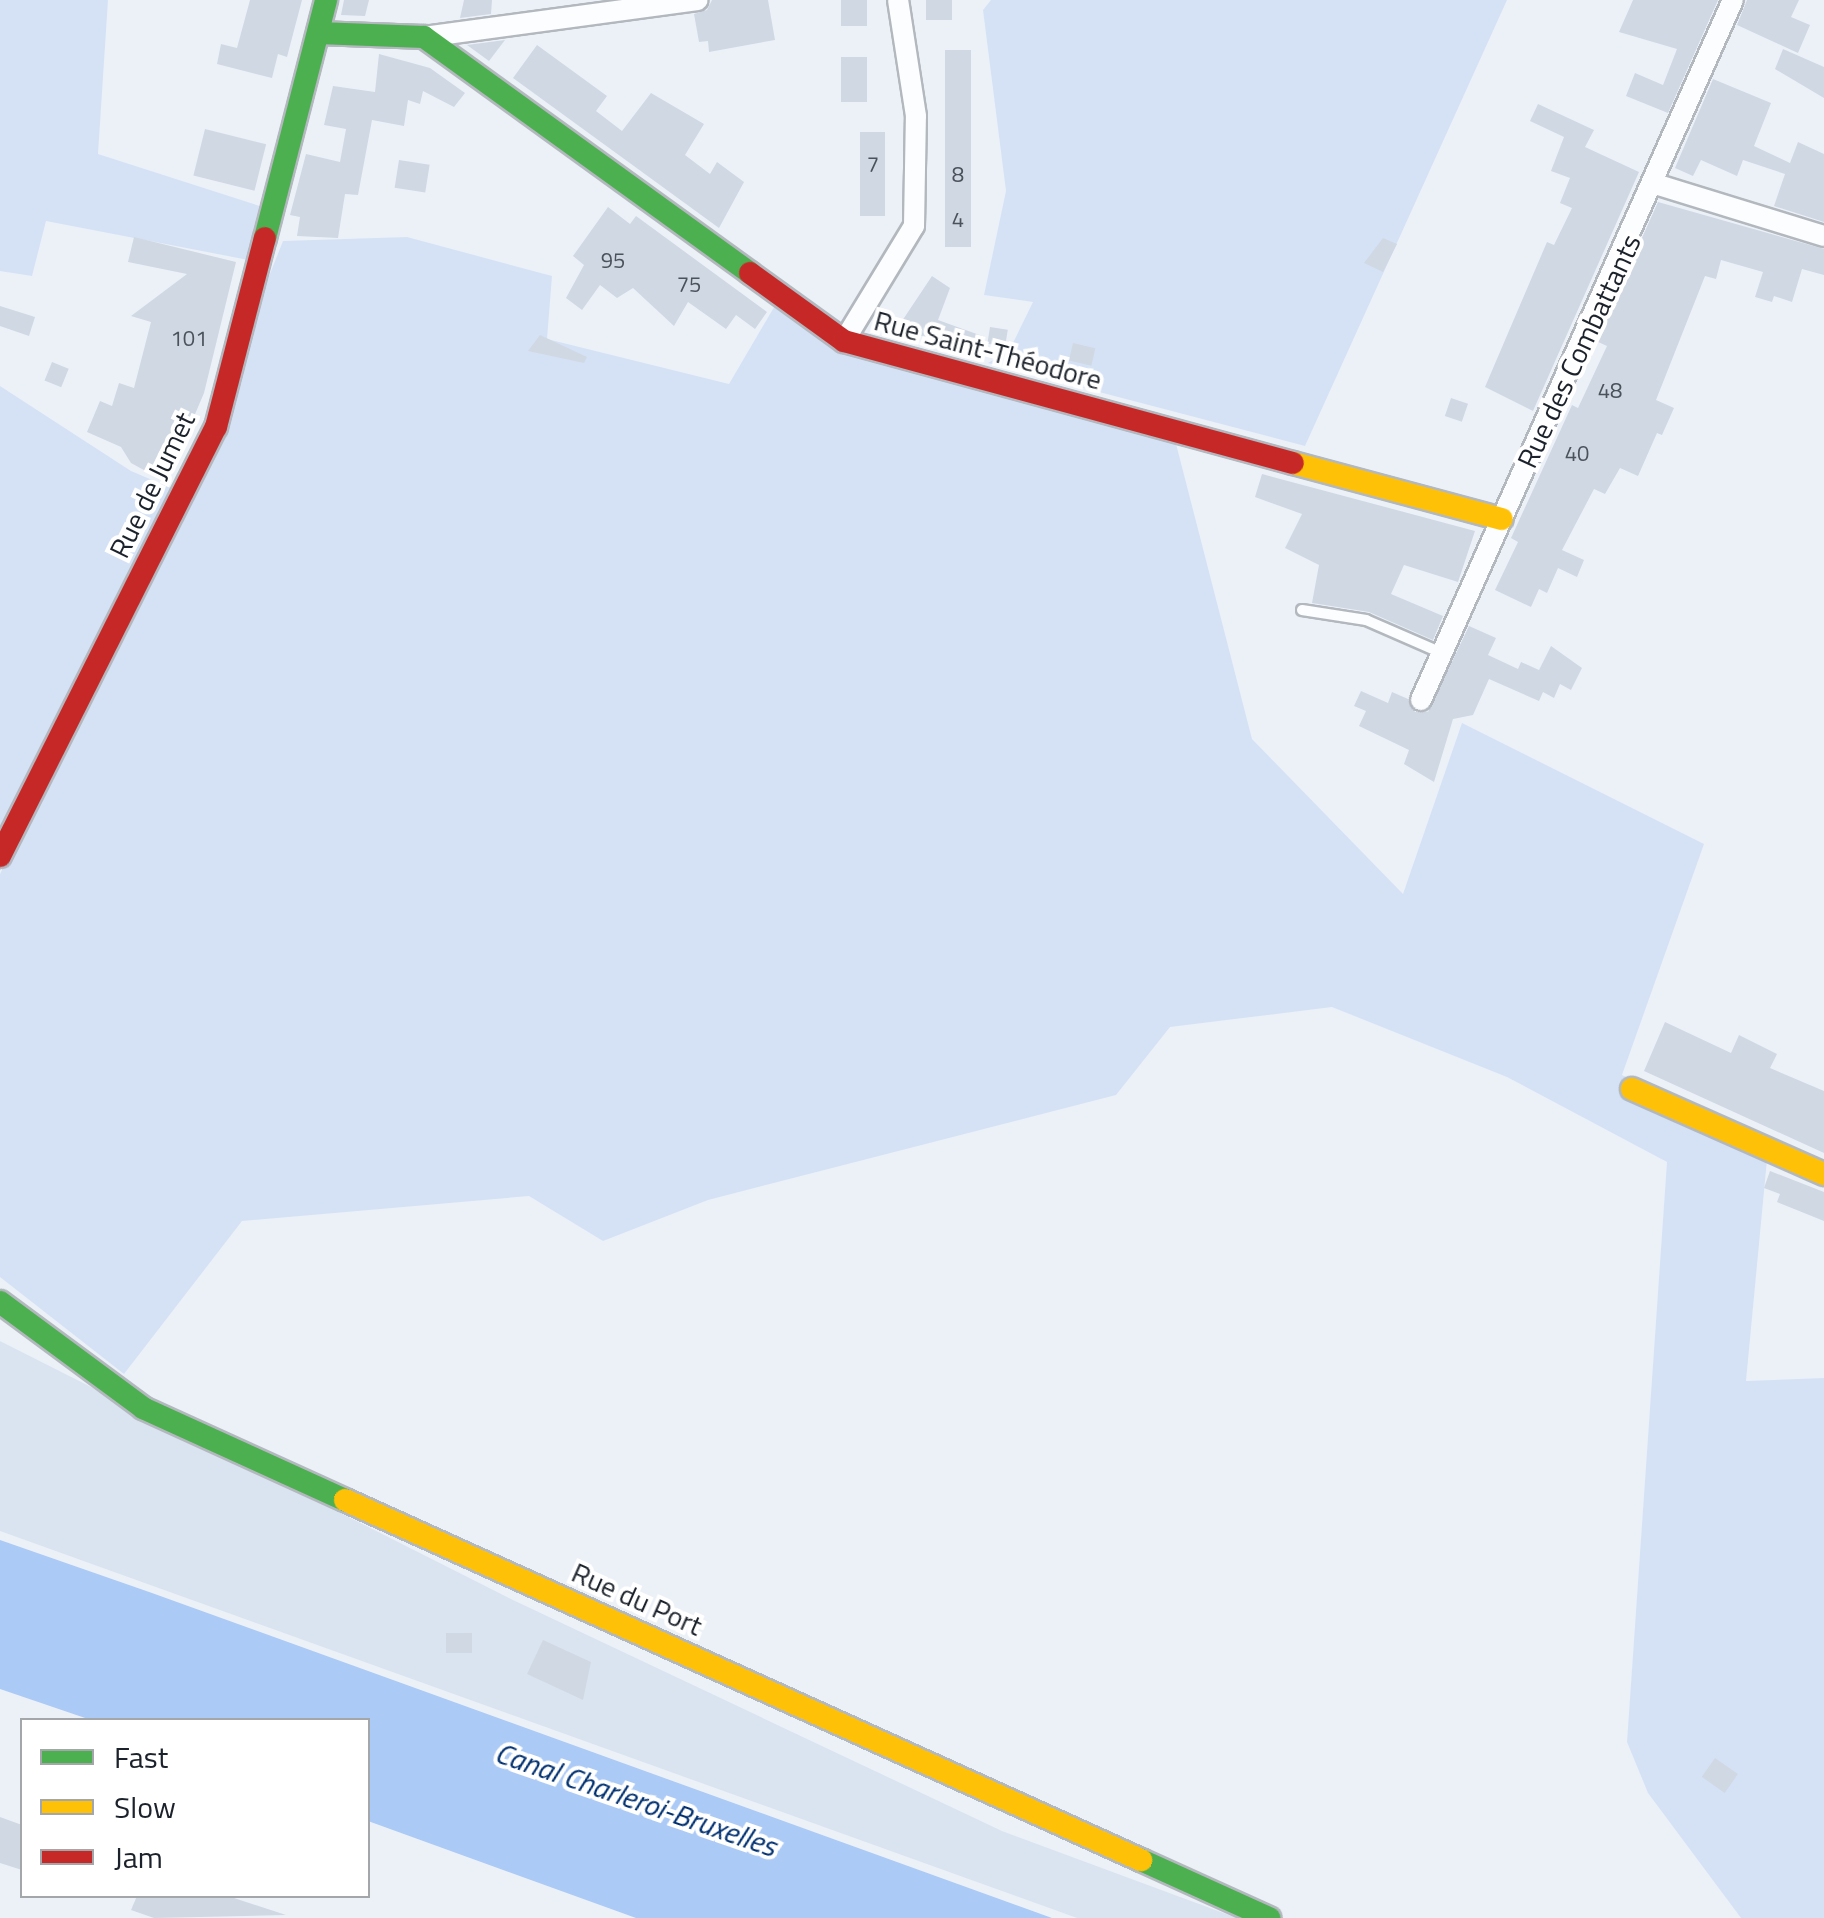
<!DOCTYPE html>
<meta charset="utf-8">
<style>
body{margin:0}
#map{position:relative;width:1824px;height:1918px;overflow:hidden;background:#ecf1f8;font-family:"Titillium Web",sans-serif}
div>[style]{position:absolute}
.built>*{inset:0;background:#dae4f1}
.green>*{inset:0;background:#d5e2f5}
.water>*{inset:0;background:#accaf6}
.building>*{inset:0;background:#d0d8e3;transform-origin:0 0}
.roads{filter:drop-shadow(2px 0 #b3b8bf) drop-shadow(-2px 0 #b3b8bf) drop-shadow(0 2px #b3b8bf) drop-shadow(0 -2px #b3b8bf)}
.lane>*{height:10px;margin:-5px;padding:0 5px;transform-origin:5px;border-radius:5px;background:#fcfdfe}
.street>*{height:20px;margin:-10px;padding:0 10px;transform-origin:10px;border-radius:10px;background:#fcfdfe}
.fast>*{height:22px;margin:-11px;padding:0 11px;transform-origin:11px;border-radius:11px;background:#4caf50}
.slow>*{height:22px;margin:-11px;padding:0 11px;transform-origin:11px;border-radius:11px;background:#ffc107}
.jam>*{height:22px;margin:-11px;padding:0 11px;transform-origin:11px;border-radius:11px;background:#c62828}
span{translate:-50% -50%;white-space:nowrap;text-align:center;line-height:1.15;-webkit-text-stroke:8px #fff;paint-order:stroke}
.number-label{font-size:22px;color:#4b525b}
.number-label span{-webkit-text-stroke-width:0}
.street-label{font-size:28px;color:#1c222b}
.water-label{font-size:30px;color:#003070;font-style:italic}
.legend{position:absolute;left:20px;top:1718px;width:350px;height:180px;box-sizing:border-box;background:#fff;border:2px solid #a4a7aa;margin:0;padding:12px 18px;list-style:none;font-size:30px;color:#1c222b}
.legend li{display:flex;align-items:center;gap:20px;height:50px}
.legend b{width:50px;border:2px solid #a4a7aa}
</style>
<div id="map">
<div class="built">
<div style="clip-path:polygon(0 1341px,513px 1600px,1002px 1831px,1237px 1918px,1077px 1918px,0 1531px)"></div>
</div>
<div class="green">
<div style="clip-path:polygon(0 0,108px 0,98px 154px,272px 210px,259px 262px,46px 221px,32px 276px,0 271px)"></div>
<div style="clip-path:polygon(991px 0,1507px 0,1305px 446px,988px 363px,1009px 351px,1033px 302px,984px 295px,1006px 191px,983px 10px)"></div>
<div style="clip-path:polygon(407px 237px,552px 276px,547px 339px,729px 384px,780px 297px,965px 375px,1173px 432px,1252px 739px,1403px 894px,1462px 723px,1704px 844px,1622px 1075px,1768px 1149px,1746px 1381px,1824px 1378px,1824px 1918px,1741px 1918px,1648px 1793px,1627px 1742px,1667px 1162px,1507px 1077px,1332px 1007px,1170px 1027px,1116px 1095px,708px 1200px,603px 1241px,529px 1196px,242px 1221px,124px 1374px,0 1277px,0 874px,163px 534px,0 841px,0 386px,131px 471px,183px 493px,283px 241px)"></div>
</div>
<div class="water">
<div style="clip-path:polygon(0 1540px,152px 1593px,1052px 1918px,636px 1918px,368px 1821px,368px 1720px,91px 1720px,0 1689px)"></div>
</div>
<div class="building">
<div style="clip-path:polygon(250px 0,302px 0,287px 57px,278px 54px,272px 78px,217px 64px,221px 44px,237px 48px)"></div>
<div style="clip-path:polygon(344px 0,369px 0,365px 16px,341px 15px)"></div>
<div style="clip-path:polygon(464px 0,492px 0,491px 14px,460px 18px)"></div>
<div style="clip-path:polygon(712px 0,768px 0,775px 40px,709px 52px,708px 41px,699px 42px,694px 14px,707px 10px)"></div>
<div style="left:841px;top:0;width:26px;height:26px"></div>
<div style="left:926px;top:0;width:26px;height:20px"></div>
<div style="clip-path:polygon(1633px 0,1718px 0,1668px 113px,1626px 96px,1635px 73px,1663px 85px,1677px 49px,1619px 32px)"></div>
<div style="clip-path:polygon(1747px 0,1799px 0,1791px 17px,1810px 25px,1798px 53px,1737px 25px)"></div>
<div style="clip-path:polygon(505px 40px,489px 61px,467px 45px)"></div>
<div style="clip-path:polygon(537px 45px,607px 96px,596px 111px,622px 131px,651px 93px,704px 124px,685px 155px,710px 174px,717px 162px,744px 182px,719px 228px,513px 78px)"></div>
<div style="clip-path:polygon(1783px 49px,1824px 67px,1824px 98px,1775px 69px)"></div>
<div style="left:971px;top:50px;width:197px;height:26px;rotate:90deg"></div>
<div style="clip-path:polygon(379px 54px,430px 68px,465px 93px,454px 107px,423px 91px,420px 104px,408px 100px,404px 126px,372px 120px,358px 195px,345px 194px,338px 238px,297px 236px,300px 217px,290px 215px,306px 154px,340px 162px,346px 129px,324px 125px,333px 86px,375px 92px)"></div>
<div style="left:841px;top:57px;width:26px;height:45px"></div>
<div style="clip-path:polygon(1713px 79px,1771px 103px,1754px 146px,1790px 163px,1798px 142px,1824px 154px,1824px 222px,1774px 206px,1785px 174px,1743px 160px,1737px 176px,1701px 160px,1693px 176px,1675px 168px)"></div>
<div style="clip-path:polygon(1538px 104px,1594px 130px,1585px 147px,1639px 172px,1533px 411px,1485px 387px,1547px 242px,1554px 245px,1572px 208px,1560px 203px,1570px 178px,1551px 171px,1564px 137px,1530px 121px)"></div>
<div style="left:205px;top:129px;width:63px;height:48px;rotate:14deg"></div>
<div style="left:860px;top:132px;width:25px;height:84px"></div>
<div style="left:399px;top:160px;width:31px;height:28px;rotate:9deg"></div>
<div style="clip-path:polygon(1658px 202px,1824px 249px,1824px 275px,1802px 269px,1792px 302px,1774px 296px,1772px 302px,1755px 297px,1763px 272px,1721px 260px,1716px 279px,1705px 276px,1656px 400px,1674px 408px,1662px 435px,1657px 433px,1638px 476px,1620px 468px,1605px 494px,1594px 489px,1562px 550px,1584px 560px,1577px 577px,1558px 568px,1547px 593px,1539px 589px,1531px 607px,1495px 590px,1518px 542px,1511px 538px,1572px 405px,1578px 408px,1607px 346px,1596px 341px)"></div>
<div style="clip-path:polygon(608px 207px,630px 224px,636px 216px,767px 312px,755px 329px,736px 315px,726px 329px,688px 302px,674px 326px,633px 288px,617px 298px,600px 285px,582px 310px,566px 298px,584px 265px,573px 256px)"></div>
<div style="clip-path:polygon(134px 237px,236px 262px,204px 393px,173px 466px,159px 460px,153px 475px,131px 463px,121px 447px,87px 432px,100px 401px,112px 406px,119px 383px,134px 388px,151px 322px,131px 316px,187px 274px,128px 262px)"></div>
<div style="clip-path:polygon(1383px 238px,1397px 244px,1383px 272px,1364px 263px)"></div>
<div style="clip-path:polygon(932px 276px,950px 288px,938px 320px,985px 337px,981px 350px,896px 330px)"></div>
<div style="clip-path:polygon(0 306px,35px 317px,29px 336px,0 326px)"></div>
<div style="left:990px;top:327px;width:18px;height:17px;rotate:9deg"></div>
<div style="clip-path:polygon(540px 335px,587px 357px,584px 363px,528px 351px)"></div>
<div style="left:1073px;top:343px;width:23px;height:18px;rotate:13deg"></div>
<div style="left:52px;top:362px;width:18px;height:20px;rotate:22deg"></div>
<div style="left:1451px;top:398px;width:18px;height:19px;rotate:19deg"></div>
<div style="clip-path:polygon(1262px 474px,1475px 531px,1458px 582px,1404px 565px,1391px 594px,1443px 616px,1433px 640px,1369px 612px,1312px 603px,1319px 565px,1285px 548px,1302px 514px,1255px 497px)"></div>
<div style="clip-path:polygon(1469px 626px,1496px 638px,1488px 655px,1518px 669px,1521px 662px,1539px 670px,1551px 646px,1582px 668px,1571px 690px,1560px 684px,1554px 698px,1543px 692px,1539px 701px,1489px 679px,1473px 715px,1453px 719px,1434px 782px,1404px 764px,1409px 750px,1359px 726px,1366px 711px,1354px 706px,1361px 691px,1388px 703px,1392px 692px,1408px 699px,1415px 712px,1428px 712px)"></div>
<div style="clip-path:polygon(1665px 1022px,1731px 1053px,1739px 1035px,1777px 1054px,1770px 1068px,1824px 1091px,1824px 1153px,1644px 1071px)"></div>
<div style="clip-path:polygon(1770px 1171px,1824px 1192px,1824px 1221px,1777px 1202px,1780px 1194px,1764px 1188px)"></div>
<div style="left:446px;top:1633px;width:26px;height:20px"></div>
<div style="clip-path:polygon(543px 1640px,591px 1662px,583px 1700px,527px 1674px)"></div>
<div style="left:1715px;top:1758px;width:28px;height:23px;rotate:35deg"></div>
<div style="clip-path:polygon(0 1817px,22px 1825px,22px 1870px,0 1863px)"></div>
<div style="clip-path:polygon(137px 1896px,228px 1896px,286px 1915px,154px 1918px,131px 1910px)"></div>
</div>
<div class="roads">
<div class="lane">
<div style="left:1302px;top:610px;width:65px;rotate:8.9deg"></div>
<div style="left:1366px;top:620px;width:83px;rotate:23.5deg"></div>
</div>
<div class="street">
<div style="left:424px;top:37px;width:276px;rotate:-7.7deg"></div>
<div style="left:1655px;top:184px;width:177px;rotate:17.1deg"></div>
<div style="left:844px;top:341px;width:135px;rotate:-58.7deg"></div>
<div style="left:914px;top:226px;width:110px;rotate:-89deg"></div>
<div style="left:916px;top:116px;width:117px;rotate:-98.8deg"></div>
<div style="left:1421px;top:700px;width:766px;rotate:-65.98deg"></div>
</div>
<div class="fast">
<div style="left:318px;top:33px;width:106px;rotate:2.2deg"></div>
<div style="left:424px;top:37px;width:402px;rotate:35.9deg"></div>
<div style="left:265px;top:238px;width:246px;rotate:-75.6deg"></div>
<div style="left:0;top:1302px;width:178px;rotate:36.5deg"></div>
<div style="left:143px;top:1408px;width:222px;rotate:24.5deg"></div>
<div style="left:1141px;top:1860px;width:141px;rotate:24.4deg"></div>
</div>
<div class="slow">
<div style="left:1293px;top:463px;width:216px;rotate:15deg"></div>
<div style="left:1632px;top:1089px;width:210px;rotate:23.9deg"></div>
<div style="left:345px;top:1500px;width:874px;rotate:24.34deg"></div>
</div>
<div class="jam">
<div style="left:750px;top:273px;width:116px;rotate:35.9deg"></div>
<div style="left:844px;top:341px;width:465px;rotate:15.2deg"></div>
<div style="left:0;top:856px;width:480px;rotate:-63.3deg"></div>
<div style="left:216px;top:427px;width:195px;rotate:-75.5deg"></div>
</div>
</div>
<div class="number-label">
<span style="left:873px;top:165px">7</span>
<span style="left:958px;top:175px">8</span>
<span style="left:958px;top:220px">4</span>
<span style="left:613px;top:261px">95</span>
<span style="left:689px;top:285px">75</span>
<span style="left:189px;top:339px">101</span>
<span style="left:1610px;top:391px">48</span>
<span style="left:1577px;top:454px">40</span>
</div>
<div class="street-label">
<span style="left:988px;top:350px;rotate:15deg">Rue Saint-Théodore</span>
<span style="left:1579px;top:351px;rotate:-65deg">Rue des Combattants</span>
<span style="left:152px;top:485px;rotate:-64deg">Rue de Jumet</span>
<span style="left:637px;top:1599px;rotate:24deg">Rue du Port</span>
</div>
<div class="water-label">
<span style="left:636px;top:1799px;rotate:19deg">Canal Charleroi-Bruxelles</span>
</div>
<ul class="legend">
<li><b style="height:12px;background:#4caf50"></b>Fast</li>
<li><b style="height:12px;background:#ffc107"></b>Slow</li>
<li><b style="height:12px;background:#c62828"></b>Jam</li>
</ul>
</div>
